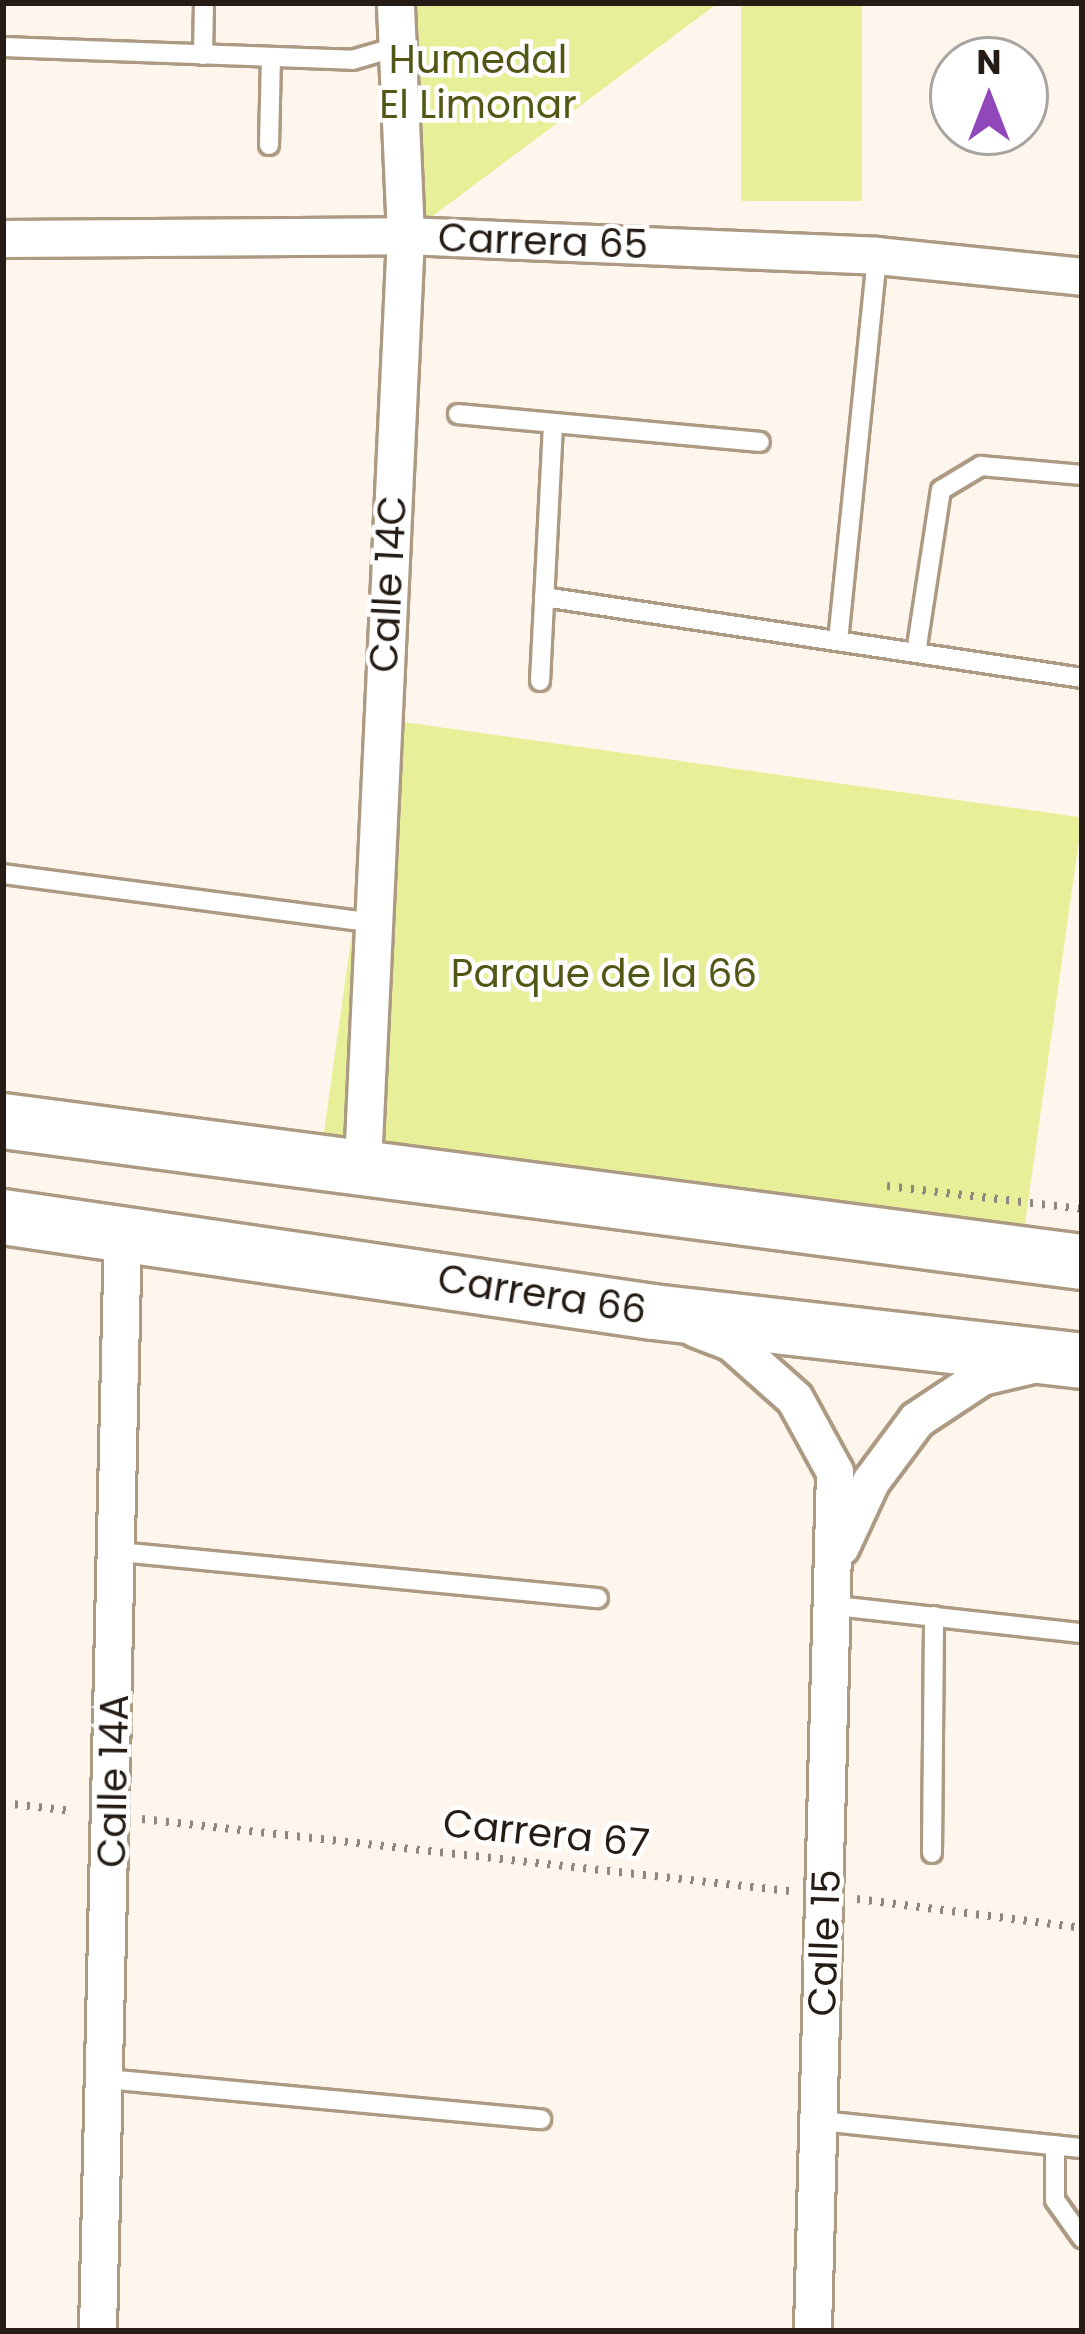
<!DOCTYPE html>
<style>
body{margin:0}
#map{position:relative;width:1085px;height:2334px;overflow:hidden;background:#fef5ec;font-family:Poppins,sans-serif}
div>[style]{position:absolute}
.green>*{inset:0;background:#e8ef99;transform-origin:0 0}
.path>*{height:8px;margin-top:-4px;transform-origin:0;background:repeating-linear-gradient(90deg,#8f877e 0 3px,transparent 0 12px)}
.roads{filter:drop-shadow(3px 0 #ad9a83) drop-shadow(-3px 0 #ad9a83) drop-shadow(0 3px #ad9a83) drop-shadow(0 -3px #ad9a83)}
.lane>*{height:18px;margin:-9px;padding:0 9px;transform-origin:9px;border-radius:9px;background:#fff}
.street>*{height:36px;margin:-18px;padding:0 18px;transform-origin:18px;border-radius:18px;background:#fff}
.secondary>*{height:54px;margin:-27px;padding:0 27px;transform-origin:27px;border-radius:27px;background:#fff}
span{translate:-50% -50%;white-space:nowrap;text-align:center;line-height:1.15;-webkit-text-stroke:9px #fff;paint-order:stroke}
.park-label{font-size:39px;color:#535716}
.street-label{font-size:39px;color:#251d15}
.frame{position:absolute;inset:0;border:6px solid #251d15;pointer-events:none}
.north{position:absolute;left:929px;top:36px;width:120px;height:120px;box-sizing:border-box;background:#fff;border:3px solid #a8a5a1;border-radius:50%;rotate:0deg;font-size:33px;font-weight:700;line-height:48px;text-align:center;color:#251d15}
.north::after{content:'';display:block;margin:auto;width:42px;height:54px;background:#8f47ba;clip-path:polygon(50% 0,100% 100%,50% 72%,0 100%)}
</style>
<div id="map">
<div class="green">
<div style="clip-path:polygon(396px 3px,718px 3px,406px 236px)"></div>
<div style="left:741px;top:3px;width:121px;height:198px"></div>
<div style="left:382px;top:719px;width:707px;height:446px;rotate:8deg"></div>
</div>
<div class="path">
<div style="left:887px;top:1186px;width:196px;rotate:6.7deg"></div>
<div style="left:3px;top:1803px;width:70px;rotate:6.5deg"></div>
<div style="left:142px;top:1819px;width:651px;rotate:6.35deg"></div>
<div style="left:857px;top:1899px;width:227px;rotate:7.3deg"></div>
</div>
<div class="roads">
<div class="lane">
<div style="left:3px;top:47px;width:349px;rotate:2.1deg"></div>
<div style="left:352px;top:60px;width:47px;rotate:-16.1deg"></div>
<div style="left:203px;top:55px;width:52px;rotate:-88.9deg"></div>
<div style="left:269px;top:145px;width:88px;rotate:-88.7deg"></div>
<div style="left:458px;top:414px;width:303px;rotate:5.3deg"></div>
<div style="left:544px;top:597px;width:544px;rotate:8.56deg"></div>
<div style="left:838px;top:641px;width:387px;rotate:-84.2deg"></div>
<div style="left:916px;top:653px;width:165px;rotate:-81.3deg"></div>
<div style="left:941px;top:490px;width:47px;rotate:-31deg"></div>
<div style="left:981px;top:466px;width:101px;rotate:5.1deg"></div>
<div style="left:540px;top:681px;width:258px;rotate:-87.1deg"></div>
<div style="left:3px;top:874px;width:373px;rotate:7.5deg"></div>
<div style="left:119px;top:1552px;width:481px;rotate:5.5deg"></div>
<div style="left:836px;top:1606px;width:247px;rotate:6.3deg"></div>
<div style="left:932px;top:1853px;width:237px;rotate:-89.5deg"></div>
<div style="left:107px;top:2079px;width:436px;rotate:5.3deg"></div>
<div style="left:820px;top:2121px;width:263px;rotate:5.9deg"></div>
<div style="left:1055px;top:2145px;width:55px;rotate:90deg"></div>
<div style="left:1055px;top:2200px;width:47px;rotate:54.6deg"></div>
</div>
<div class="street">
<div style="left:3px;top:239px;width:403px;rotate:-0.4deg"></div>
<div style="left:406px;top:236px;width:471px;rotate:2.4deg"></div>
<div style="left:877px;top:256px;width:206px;rotate:5.8deg"></div>
<div style="left:363px;top:1165px;width:930px;rotate:-87.35deg"></div>
<div style="left:406px;top:236px;width:233px;rotate:-92.5deg"></div>
<div style="left:696px;top:1329px;width:39px;rotate:21deg"></div>
<div style="left:732px;top:1343px;width:84px;rotate:41.6deg"></div>
<div style="left:795px;top:1399px;width:83px;rotate:61.3deg"></div>
<div style="left:835px;top:1472px;width:859px;rotate:91.47deg"></div>
<div style="left:841px;top:1547px;width:72px;rotate:-65.2deg"></div>
<div style="left:871px;top:1482px;width:77px;rotate:-53.4deg"></div>
<div style="left:917px;top:1420px;width:78px;rotate:-33.5deg"></div>
<div style="left:982px;top:1377px;width:48px;rotate:-13.2deg"></div>
<div style="left:98px;top:2331px;width:1100px;rotate:-88.7deg"></div>
</div>
<div class="secondary">
<div style="left:3px;top:1121px;width:1088px;rotate:7.45deg"></div>
<div style="left:3px;top:1217px;width:657px;rotate:8.32deg"></div>
<div style="left:653px;top:1312px;width:432px;rotate:6.5deg"></div>
</div>
</div>
<div class="park-label">
<span style="left:478px;top:83px">Humedal<br>El Limonar</span>
<span style="left:604px;top:974px">Parque de la 66</span>
</div>
<div class="street-label">
<span style="left:543px;top:242px;rotate:2deg">Carrera 65</span>
<span style="left:389px;top:584px;rotate:-87deg">Calle 14C</span>
<span style="left:542px;top:1295px;rotate:9deg">Carrera 66</span>
<span style="left:114px;top:1781px;rotate:-89deg">Calle 14A</span>
<span style="left:546px;top:1834px;rotate:6deg">Carrera 67</span>
<span style="left:825px;top:1943px;rotate:-88deg">Calle 15</span>
</div>
<div class="frame"></div>
<div class="north">N</div>
</div>
